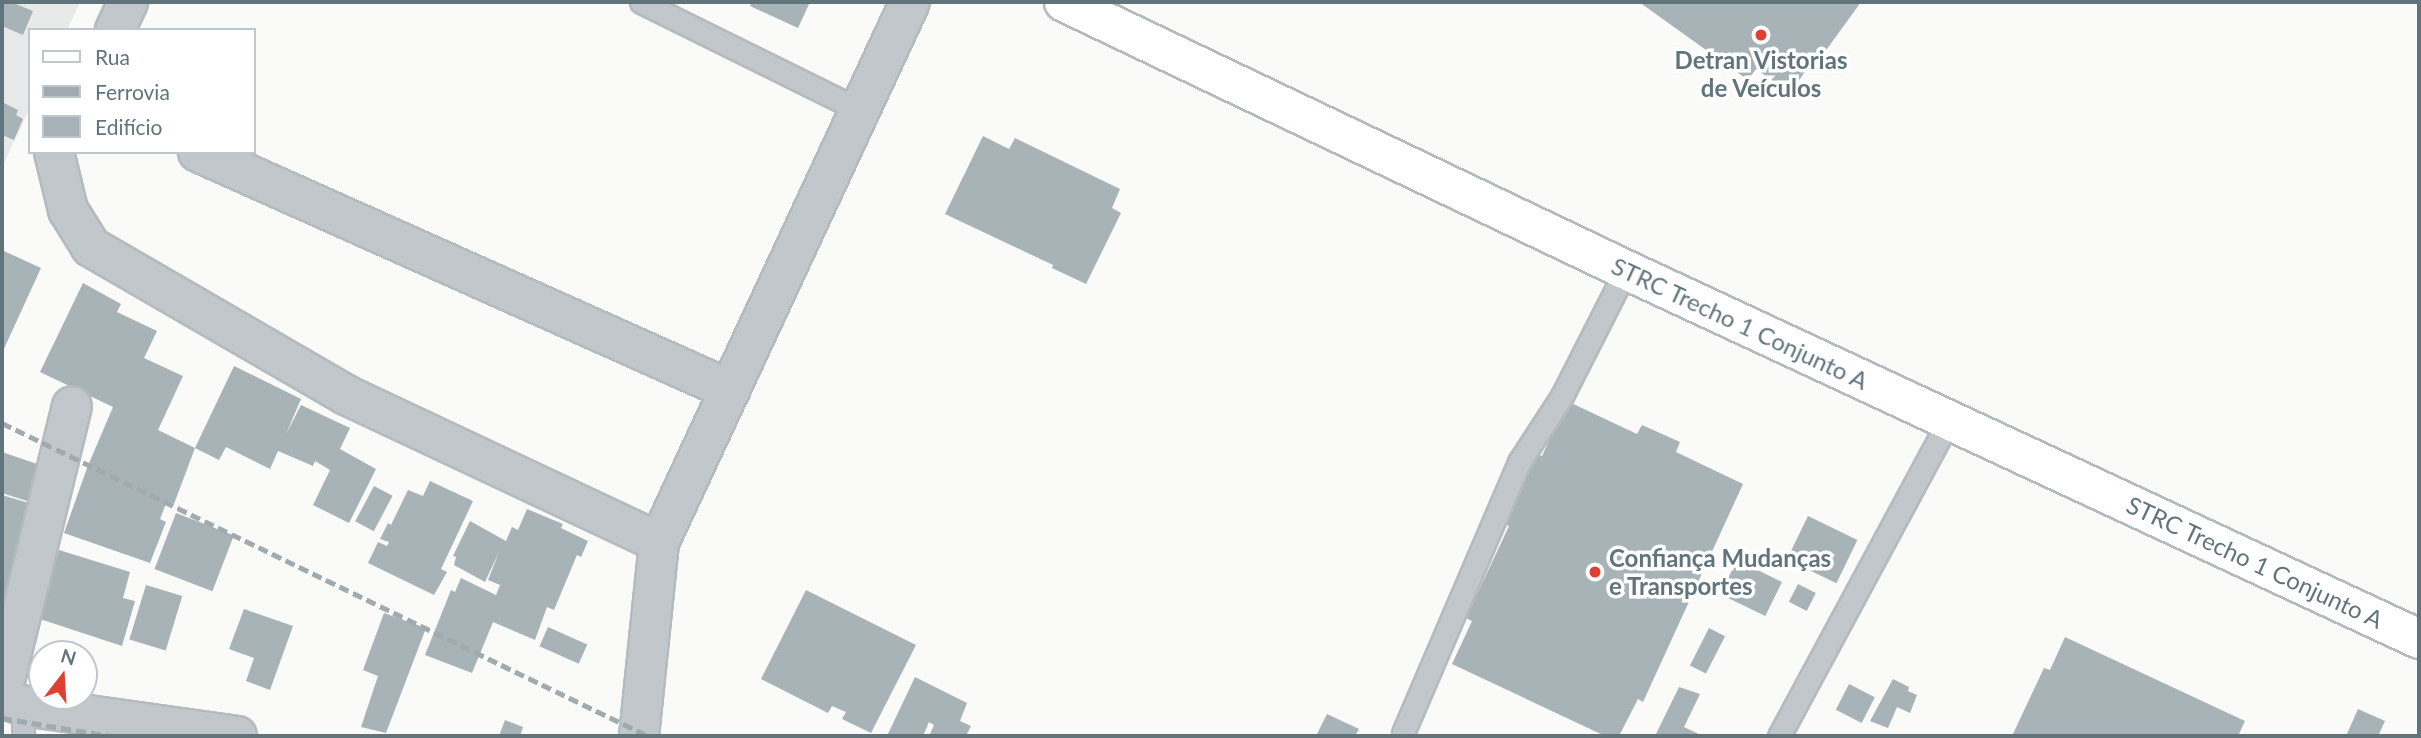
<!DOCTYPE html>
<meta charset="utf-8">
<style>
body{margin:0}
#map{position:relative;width:2421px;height:738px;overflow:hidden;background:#fafaf8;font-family:Lato,sans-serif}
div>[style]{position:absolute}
.built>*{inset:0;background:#e8eae9}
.building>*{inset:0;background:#a8b3b7;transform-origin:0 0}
.roads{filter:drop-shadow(2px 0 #b4bbbe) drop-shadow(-2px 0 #b4bbbe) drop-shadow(0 2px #b4bbbe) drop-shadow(0 -2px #b4bbbe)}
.lane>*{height:21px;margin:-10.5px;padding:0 10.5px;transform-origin:10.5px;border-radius:10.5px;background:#c1c7ca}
.street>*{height:38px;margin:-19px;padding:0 19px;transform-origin:19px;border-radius:19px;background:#c1c7ca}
.secondary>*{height:38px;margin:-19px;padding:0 19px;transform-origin:19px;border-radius:19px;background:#fff}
.rail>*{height:5px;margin-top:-2.5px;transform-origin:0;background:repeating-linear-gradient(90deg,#a1aaae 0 10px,transparent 0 15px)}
.dots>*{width:19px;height:19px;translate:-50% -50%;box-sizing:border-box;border:4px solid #fff;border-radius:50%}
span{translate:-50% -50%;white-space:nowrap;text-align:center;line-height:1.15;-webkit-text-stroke:7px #fff;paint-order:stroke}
.poi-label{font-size:24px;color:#61747c;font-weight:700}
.left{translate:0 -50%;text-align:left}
.street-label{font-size:24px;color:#61747c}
.frame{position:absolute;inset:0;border:4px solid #61747c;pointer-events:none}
.legend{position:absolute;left:28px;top:28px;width:228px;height:126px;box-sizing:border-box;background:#fff;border:2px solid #c0c7cb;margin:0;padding:9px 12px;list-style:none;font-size:21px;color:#61747c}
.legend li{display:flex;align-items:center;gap:14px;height:35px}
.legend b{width:35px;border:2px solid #c0c7cb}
.north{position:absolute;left:28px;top:640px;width:70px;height:70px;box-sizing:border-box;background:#fff;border:2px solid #c0c7cb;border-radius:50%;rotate:17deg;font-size:19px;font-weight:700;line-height:28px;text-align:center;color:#61747c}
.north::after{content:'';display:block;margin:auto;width:24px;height:32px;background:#e04032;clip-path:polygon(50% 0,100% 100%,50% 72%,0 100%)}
</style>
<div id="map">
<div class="built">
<div style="clip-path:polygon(2px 2px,80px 2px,67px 30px,30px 30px,30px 108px,2px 167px)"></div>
</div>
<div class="building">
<div style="clip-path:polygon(2px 2px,11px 2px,33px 11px,23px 35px,2px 26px)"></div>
<div style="clip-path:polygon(752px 2px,810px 2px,798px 28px,750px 6px)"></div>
<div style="clip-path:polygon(1639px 2px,1861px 2px,1811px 71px,1807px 69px,1790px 93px,1756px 69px,1748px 80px)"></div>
<div style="clip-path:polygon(2px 102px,18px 110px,16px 115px,23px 119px,14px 140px,2px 135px)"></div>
<div style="clip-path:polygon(983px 136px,1009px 149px,1015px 138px,1120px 189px,1112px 208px,1121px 213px,1086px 284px,1052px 268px,1053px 265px,945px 214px)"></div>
<div style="clip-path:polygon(4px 251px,41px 268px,2px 353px,2px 256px)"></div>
<div style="clip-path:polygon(83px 283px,121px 304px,117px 312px,157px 331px,144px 358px,183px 376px,158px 430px,195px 448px,234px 366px,301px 399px,286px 434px,301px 405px,350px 428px,340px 449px,376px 469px,349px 523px,313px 505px,330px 470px,315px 461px,313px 466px,278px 451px,270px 469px,226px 447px,219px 460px,195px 448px,174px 504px,167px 501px,160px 519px,166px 522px,150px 563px,64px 533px,87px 468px,113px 407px,40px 372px)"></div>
<div style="clip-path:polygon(1567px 401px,1637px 434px,1642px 425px,1680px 442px,1676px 452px,1743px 484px,1643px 702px,1638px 699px,1619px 736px,1605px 736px,1452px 664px,1472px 621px,1466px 618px,1509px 526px,1502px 523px,1534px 453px,1542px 456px)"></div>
<div style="clip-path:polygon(2px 452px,43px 466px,33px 503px,2px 493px)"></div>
<div style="clip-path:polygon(430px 481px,473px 501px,441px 569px,447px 572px,434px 595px,368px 563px,378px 542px,387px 546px,389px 542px,380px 539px,388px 523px,391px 525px,408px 490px,423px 496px)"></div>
<div style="left:374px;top:486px;width:21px;height:40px;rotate:28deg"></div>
<div style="clip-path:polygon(2px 495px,32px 504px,3px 609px,2px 609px)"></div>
<div style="clip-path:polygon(527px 509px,563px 524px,561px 528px,588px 541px,581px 557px,577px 555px,554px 610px,547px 607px,535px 640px,493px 622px,472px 673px,425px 655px,451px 590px,455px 592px,461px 578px,496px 595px,500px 585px,488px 580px,499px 552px,485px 582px,454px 565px,456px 557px,453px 556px,470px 521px,506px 541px,512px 527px,518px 530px)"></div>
<div style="left:176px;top:513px;width:62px;height:60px;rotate:21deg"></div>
<div style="left:1808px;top:516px;width:55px;height:48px;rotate:26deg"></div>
<div style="clip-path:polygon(59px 550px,130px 572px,123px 598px,135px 601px,122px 646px,40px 619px)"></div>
<div style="left:1737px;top:560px;width:50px;height:38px;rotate:26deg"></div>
<div style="left:1798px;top:584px;width:20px;height:20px;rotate:27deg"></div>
<div style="left:146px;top:585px;width:38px;height:57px;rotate:17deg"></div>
<div style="clip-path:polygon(806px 590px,916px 645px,871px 733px,842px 719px,846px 712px,832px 706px,828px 713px,761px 679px)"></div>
<div style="clip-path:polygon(244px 609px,293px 626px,270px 690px,246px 681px,254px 658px,229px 649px)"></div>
<div style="clip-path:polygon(384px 613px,426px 628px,386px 733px,361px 727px,378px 676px,363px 670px)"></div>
<div style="left:548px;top:627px;width:43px;height:21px;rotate:24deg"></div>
<div style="left:1709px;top:628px;width:18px;height:42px;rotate:27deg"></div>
<div style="clip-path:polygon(2065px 637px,2245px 721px,2238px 736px,2012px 736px,2044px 668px,2050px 670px)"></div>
<div style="clip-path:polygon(915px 677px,967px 703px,960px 721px,971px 726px,966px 736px,929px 736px,934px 725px,929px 722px,923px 736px,887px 736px)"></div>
<div style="clip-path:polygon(1893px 679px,1909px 687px,1908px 691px,1917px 695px,1910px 713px,1897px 707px,1888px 728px,1870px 721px)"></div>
<div style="left:1849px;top:684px;width:29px;height:29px;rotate:27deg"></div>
<div style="clip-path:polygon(1679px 687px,1700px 694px,1684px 727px,1703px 736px,1655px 736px)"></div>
<div style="clip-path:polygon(2358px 709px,2385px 721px,2378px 736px,2346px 736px)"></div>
<div style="clip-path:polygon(1327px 714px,1359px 729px,1355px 736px,1316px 736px)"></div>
<div style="clip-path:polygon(505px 720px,523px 727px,520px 736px,499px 736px)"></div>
</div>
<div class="roads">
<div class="lane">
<div style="left:641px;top:2px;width:244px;rotate:26.3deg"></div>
<div style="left:1403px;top:733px;width:295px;rotate:-66.8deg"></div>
<div style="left:1519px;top:462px;width:79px;rotate:-56.9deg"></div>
<div style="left:1562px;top:396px;width:141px;rotate:-63.1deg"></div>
<div style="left:23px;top:736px;width:30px;rotate:-88deg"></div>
<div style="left:1779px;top:736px;width:359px;rotate:-61.7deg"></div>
</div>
<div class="street">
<div style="left:115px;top:30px;width:31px;rotate:-65deg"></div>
<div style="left:54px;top:152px;width:60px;rotate:76.4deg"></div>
<div style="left:68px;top:210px;width:44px;rotate:58.1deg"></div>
<div style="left:91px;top:247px;width:295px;rotate:30.1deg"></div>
<div style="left:346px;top:395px;width:346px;rotate:25.2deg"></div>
<div style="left:198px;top:152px;width:583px;rotate:24.1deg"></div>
<div style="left:2px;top:693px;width:295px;rotate:-76.3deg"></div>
<div style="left:2px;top:698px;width:23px;rotate:20deg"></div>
<div style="left:24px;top:706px;width:215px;rotate:8deg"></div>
<div style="left:639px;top:736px;width:195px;rotate:-84.1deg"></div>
<div style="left:659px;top:542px;width:595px;rotate:-65.07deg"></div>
</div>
<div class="secondary">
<div style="left:1064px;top:2px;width:623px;rotate:25.49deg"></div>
<div style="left:1626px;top:270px;width:875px;rotate:24.95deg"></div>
</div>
</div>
<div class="rail">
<div style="left:2px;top:423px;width:718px;rotate:25.85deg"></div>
<div style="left:2px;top:718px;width:109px;rotate:9.5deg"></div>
</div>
<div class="dots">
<div style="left:1761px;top:35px;background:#e04032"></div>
<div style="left:1595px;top:572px;background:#e04032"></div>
</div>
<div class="poi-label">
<span style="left:1761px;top:74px">Detran Vistorias<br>de Veículos</span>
<span class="left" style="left:1609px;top:572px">Confiança Mudanças<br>e Transportes</span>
</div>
<div class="street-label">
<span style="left:1740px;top:323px;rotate:25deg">STRC Trecho 1 Conjunto A</span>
<span style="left:2255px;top:562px;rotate:25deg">STRC Trecho 1 Conjunto A</span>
</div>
<div class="frame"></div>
<ul class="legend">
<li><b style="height:9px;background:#fff"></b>Rua</li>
<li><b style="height:9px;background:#a1aaae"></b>Ferrovia</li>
<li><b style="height:19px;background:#a8b3b7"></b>Edifício</li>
</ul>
<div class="north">N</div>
</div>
